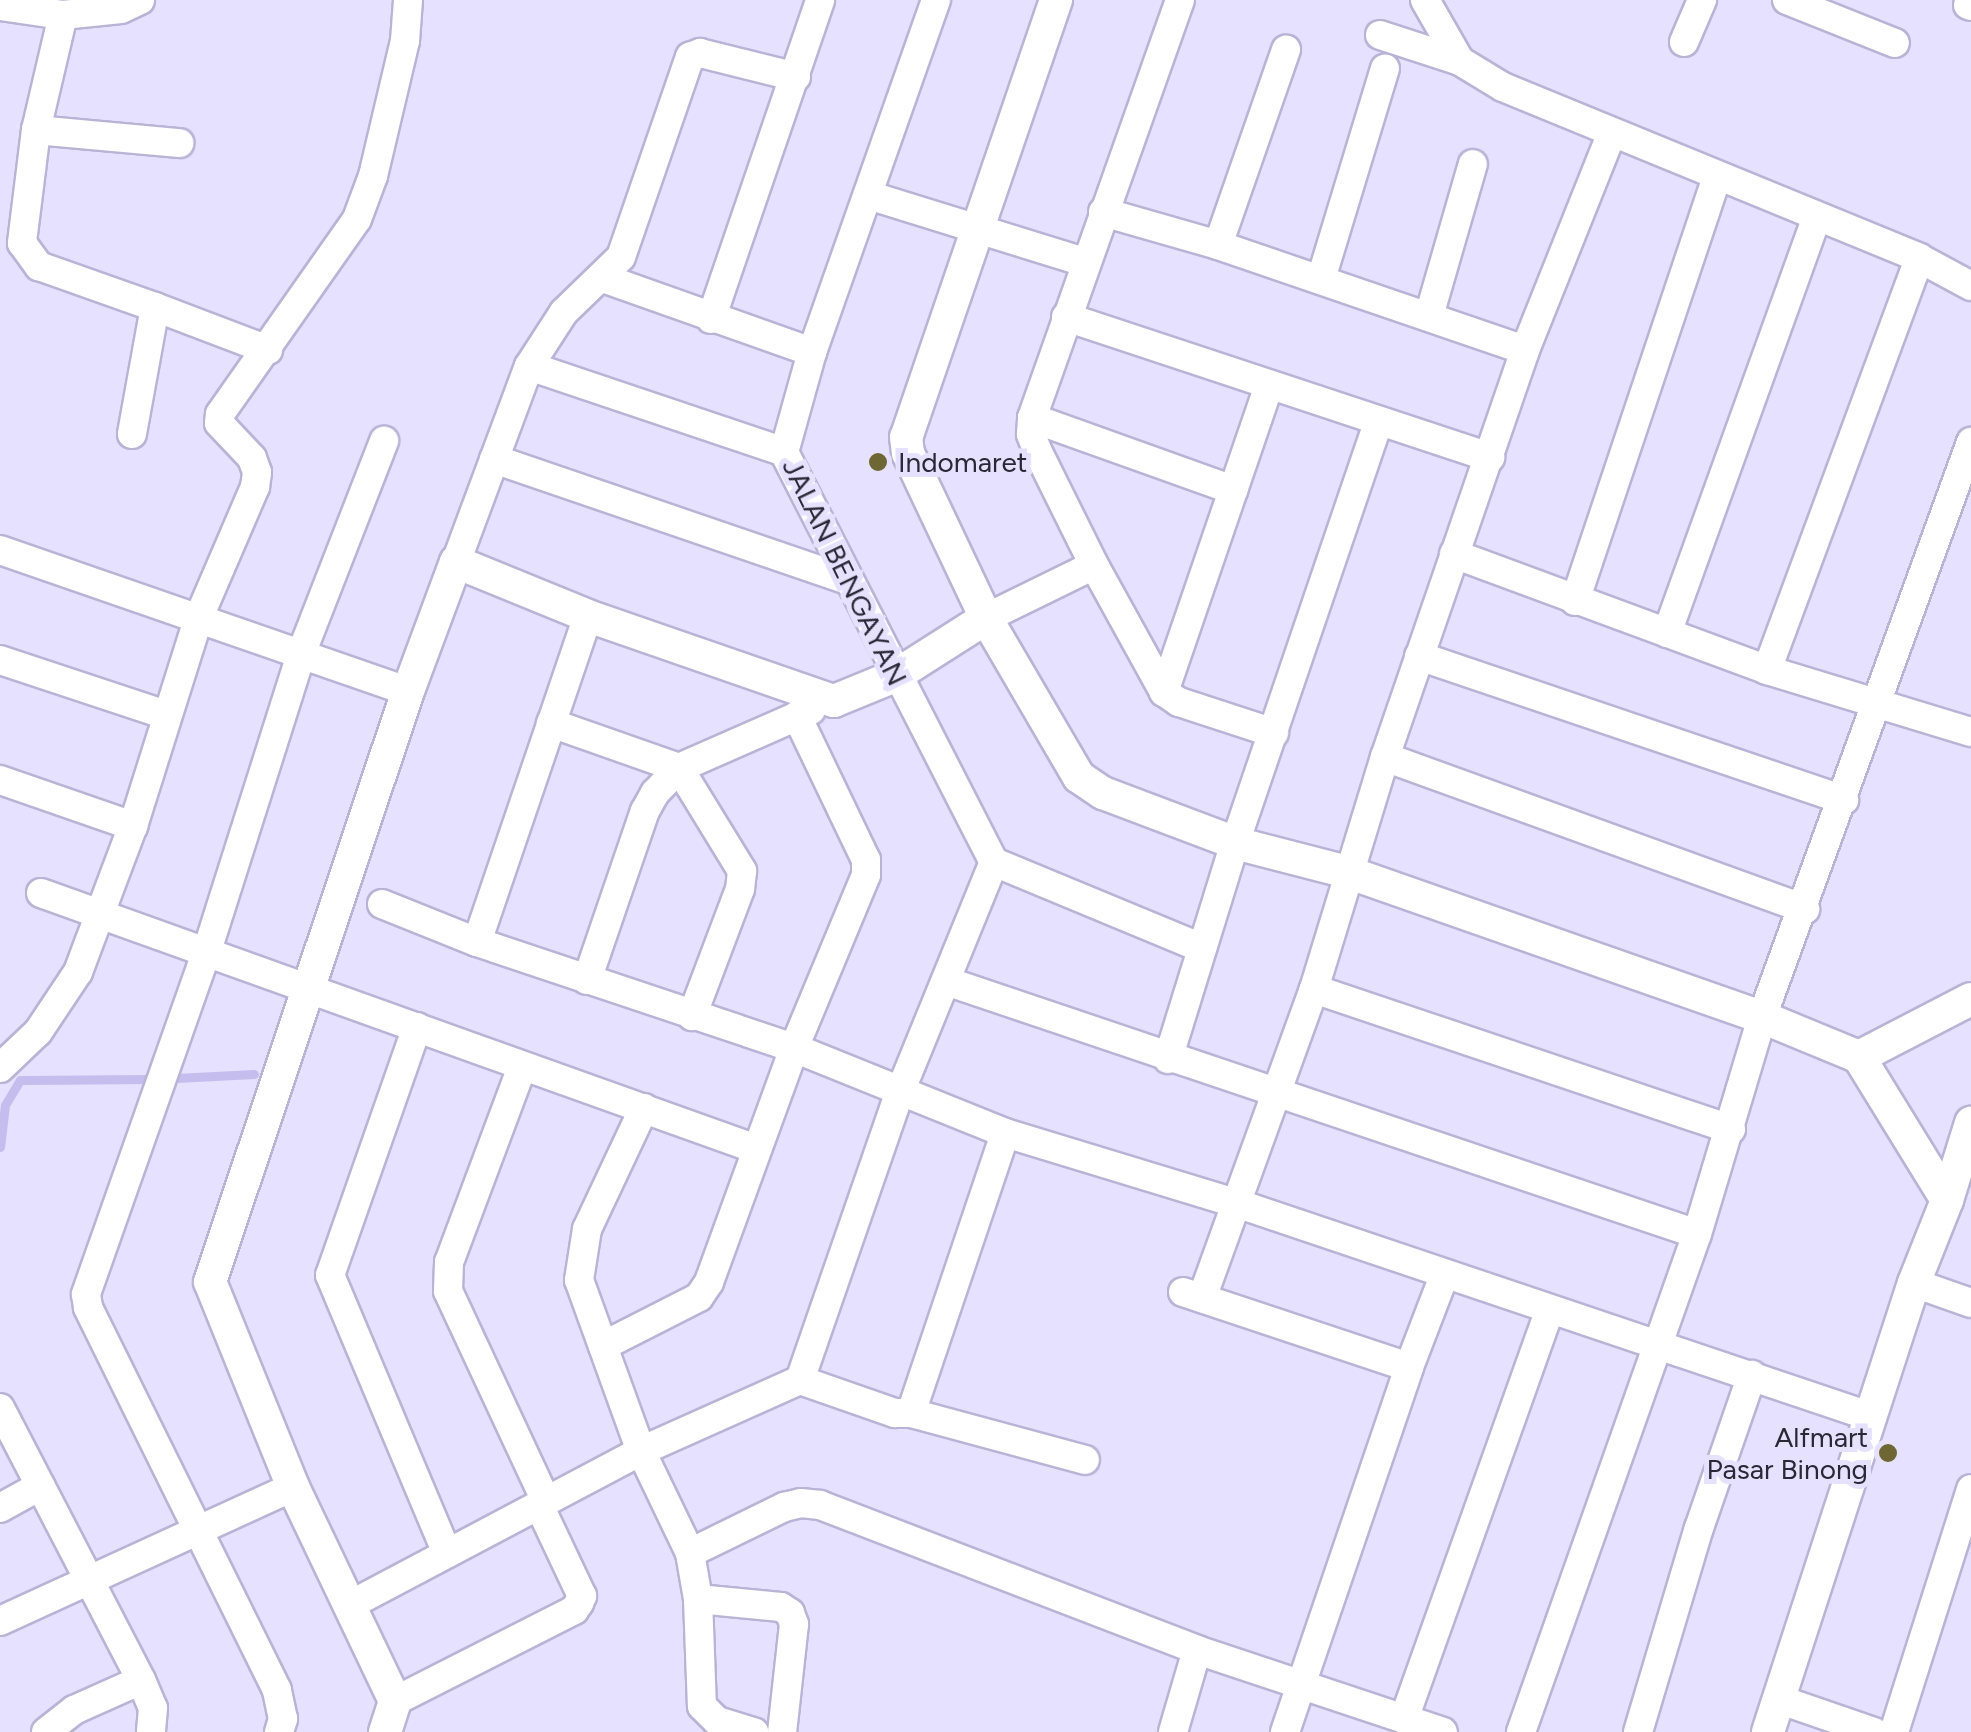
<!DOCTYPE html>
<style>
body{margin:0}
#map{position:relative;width:1971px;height:1732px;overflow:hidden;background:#e5e1fe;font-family:Figtree,sans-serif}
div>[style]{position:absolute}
.stream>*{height:9px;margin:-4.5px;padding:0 4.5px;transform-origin:4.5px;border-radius:4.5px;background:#c4bded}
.roads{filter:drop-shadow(2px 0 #b9b4d6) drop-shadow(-2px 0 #b9b4d6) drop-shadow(0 2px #b9b4d6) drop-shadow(0 -2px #b9b4d6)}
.minor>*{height:28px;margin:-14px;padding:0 14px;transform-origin:14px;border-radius:14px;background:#fff}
.tertiary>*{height:32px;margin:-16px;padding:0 16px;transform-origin:16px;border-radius:16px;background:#fff}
.dots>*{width:28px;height:28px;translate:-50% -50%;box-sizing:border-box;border:5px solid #e5e1fe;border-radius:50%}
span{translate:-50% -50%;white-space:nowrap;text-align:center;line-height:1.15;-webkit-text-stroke:10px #e5e1fe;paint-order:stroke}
.poi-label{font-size:28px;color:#2a2836}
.left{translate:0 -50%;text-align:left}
.right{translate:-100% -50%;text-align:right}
.street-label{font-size:28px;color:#2a2836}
</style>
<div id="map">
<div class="stream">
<div style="left:176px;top:1078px;width:78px;rotate:-2.9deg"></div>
<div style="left:0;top:1147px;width:42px;rotate:-83.2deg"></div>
<div style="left:5px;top:1105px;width:29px;rotate:-59deg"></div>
<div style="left:20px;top:1080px;width:135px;rotate:-0.4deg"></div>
</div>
<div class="roads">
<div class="minor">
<div style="left:936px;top:0;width:373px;rotate:109.4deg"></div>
<div style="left:812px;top:352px;width:104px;rotate:105.6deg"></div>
<div style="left:784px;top:452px;width:461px;rotate:62.9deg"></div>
<div style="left:994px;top:862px;width:225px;rotate:22.5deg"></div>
<div style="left:1425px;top:0;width:70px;rotate:60.2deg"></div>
<div style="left:1460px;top:61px;width:50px;rotate:31.2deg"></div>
<div style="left:1503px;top:87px;width:450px;rotate:22.3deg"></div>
<div style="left:1919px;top:258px;width:59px;rotate:28.3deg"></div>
<div style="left:1787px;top:0;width:116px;rotate:21.7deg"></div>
<div style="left:1968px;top:5px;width:3px;rotate:18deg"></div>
<div style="left:0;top:6px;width:64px;rotate:8.1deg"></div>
<div style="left:63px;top:15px;width:58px;rotate:-5.9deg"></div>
<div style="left:121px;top:9px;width:21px;rotate:-25deg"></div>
<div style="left:63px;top:15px;width:118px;rotate:103.2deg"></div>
<div style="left:36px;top:130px;width:114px;rotate:97.1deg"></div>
<div style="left:22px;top:243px;width:29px;rotate:54deg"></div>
<div style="left:39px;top:266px;width:123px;rotate:19.5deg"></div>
<div style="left:155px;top:307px;width:129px;rotate:100.3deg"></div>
<div style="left:1380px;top:35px;width:84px;rotate:18deg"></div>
<div style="left:1684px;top:42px;width:46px;rotate:-66.8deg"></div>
<div style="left:36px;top:130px;width:144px;rotate:5.2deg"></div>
<div style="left:868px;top:195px;width:226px;rotate:17.2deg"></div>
<div style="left:1103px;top:212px;width:120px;rotate:16deg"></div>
<div style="left:1218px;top:245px;width:324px;rotate:18.9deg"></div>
<div style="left:1218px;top:245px;width:207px;rotate:-70.8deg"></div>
<div style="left:603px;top:278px;width:222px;rotate:19.5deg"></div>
<div style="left:1321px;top:279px;width:220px;rotate:-73.1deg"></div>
<div style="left:155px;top:307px;width:121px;rotate:20.8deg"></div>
<div style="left:1429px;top:316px;width:158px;rotate:-73.9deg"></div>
<div style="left:1066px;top:317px;width:447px;rotate:18.3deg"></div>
<div style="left:711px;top:319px;width:337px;rotate:-71.1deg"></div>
<div style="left:529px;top:366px;width:269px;rotate:18.6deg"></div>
<div style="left:1032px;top:418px;width:214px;rotate:19.7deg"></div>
<div style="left:494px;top:459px;width:373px;rotate:18.9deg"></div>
<div style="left:0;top:550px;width:432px;rotate:19.1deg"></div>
<div style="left:1454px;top:554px;width:334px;rotate:20.3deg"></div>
<div style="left:1767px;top:670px;width:213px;rotate:16.9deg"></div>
<div style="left:456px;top:562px;width:209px;rotate:-69.6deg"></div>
<div style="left:529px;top:366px;width:64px;rotate:-57.1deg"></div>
<div style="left:564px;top:312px;width:79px;rotate:-44deg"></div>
<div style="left:621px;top:257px;width:212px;rotate:-71deg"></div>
<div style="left:690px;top:57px;width:11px;rotate:-22deg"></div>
<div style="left:700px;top:53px;width:99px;rotate:14deg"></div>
<div style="left:1094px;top:565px;width:145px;rotate:61.1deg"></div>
<div style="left:1164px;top:692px;width:18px;rotate:34deg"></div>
<div style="left:1179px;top:702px;width:100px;rotate:18.1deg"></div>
<div style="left:1575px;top:601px;width:447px;rotate:-71.5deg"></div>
<div style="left:986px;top:618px;width:120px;rotate:-26.1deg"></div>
<div style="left:1094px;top:565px;width:128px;rotate:-116.4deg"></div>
<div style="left:1037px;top:450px;width:17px;rotate:-111deg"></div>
<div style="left:1031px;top:434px;width:16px;rotate:-86deg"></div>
<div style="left:1032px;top:418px;width:443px;rotate:-70.5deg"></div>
<div style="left:1667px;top:633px;width:442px;rotate:-70.2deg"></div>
<div style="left:1419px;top:656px;width:449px;rotate:18.7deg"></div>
<div style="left:0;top:660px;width:175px;rotate:18.3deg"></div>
<div style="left:1767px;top:670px;width:439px;rotate:-69.7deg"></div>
<div style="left:1164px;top:692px;width:324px;rotate:-71.1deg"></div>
<div style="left:551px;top:723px;width:136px;rotate:19.4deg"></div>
<div style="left:679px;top:768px;width:121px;rotate:58.5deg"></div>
<div style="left:742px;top:871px;width:18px;rotate:96deg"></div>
<div style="left:740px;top:889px;width:136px;rotate:110.7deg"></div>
<div style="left:1385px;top:757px;width:447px;rotate:19.9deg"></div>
<div style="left:0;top:780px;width:141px;rotate:19.1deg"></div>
<div style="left:41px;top:893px;width:759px;rotate:19.7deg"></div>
<div style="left:382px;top:904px;width:102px;rotate:21.8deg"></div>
<div style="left:477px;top:942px;width:334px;rotate:18.5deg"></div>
<div style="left:794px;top:1048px;width:227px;rotate:21.9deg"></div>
<div style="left:1005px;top:1133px;width:245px;rotate:16.9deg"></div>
<div style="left:1239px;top:1204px;width:668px;rotate:18.6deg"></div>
<div style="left:477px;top:942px;width:344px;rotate:-71.2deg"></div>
<div style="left:587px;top:980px;width:179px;rotate:-71.1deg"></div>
<div style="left:645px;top:811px;width:21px;rotate:-61deg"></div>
<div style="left:655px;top:793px;width:35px;rotate:-46deg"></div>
<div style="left:679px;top:768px;width:144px;rotate:-23.7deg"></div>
<div style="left:946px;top:981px;width:792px;rotate:18.62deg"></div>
<div style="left:1314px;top:989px;width:440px;rotate:18.6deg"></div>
<div style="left:417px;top:1027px;width:263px;rotate:109.3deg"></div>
<div style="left:330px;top:1275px;width:302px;rotate:67.2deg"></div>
<div style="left:1168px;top:1059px;width:226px;rotate:-72.8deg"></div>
<div style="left:1235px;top:843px;width:444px;rotate:-71.2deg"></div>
<div style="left:522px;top:1067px;width:208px;rotate:110.5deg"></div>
<div style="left:449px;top:1262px;width:29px;rotate:92deg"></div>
<div style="left:448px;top:1291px;width:232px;rotate:65deg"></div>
<div style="left:0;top:1068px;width:52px;rotate:-43.5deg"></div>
<div style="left:38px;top:1032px;width:72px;rotate:-56.3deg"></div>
<div style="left:78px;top:972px;width:156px;rotate:-69.4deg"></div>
<div style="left:133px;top:826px;width:219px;rotate:-72.5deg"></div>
<div style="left:199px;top:617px;width:142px;rotate:-66.7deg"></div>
<div style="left:255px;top:487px;width:15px;rotate:-82deg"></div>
<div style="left:257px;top:472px;width:15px;rotate:-110deg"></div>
<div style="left:252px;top:458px;width:48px;rotate:-133.3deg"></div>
<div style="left:219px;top:423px;width:9px;rotate:-84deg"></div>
<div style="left:220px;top:414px;width:238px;rotate:-54.9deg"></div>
<div style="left:357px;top:219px;width:46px;rotate:-69.6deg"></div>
<div style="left:373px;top:176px;width:139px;rotate:-76.7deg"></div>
<div style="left:405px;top:41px;width:41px;rotate:-85.8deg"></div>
<div style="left:644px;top:1108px;width:134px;rotate:115.2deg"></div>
<div style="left:587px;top:1229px;width:52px;rotate:98.9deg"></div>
<div style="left:579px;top:1280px;width:182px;rotate:70.1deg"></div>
<div style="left:641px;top:1451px;width:113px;rotate:64.3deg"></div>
<div style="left:690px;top:1553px;width:47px;rotate:80.1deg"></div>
<div style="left:698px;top:1599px;width:83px;rotate:5.5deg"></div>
<div style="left:781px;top:1607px;width:11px;rotate:34deg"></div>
<div style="left:790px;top:1613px;width:12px;rotate:70deg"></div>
<div style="left:794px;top:1624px;width:109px;rotate:96.3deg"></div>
<div style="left:1914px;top:1283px;width:60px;rotate:19.3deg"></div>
<div style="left:1183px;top:1292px;width:238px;rotate:18.4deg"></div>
<div style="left:1202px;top:1298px;width:329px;rotate:-70.1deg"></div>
<div style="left:1314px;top:989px;width:243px;rotate:-73deg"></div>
<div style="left:1385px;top:757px;width:430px;rotate:-71deg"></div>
<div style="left:1525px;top:350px;width:234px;rotate:-68.2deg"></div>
<div style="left:603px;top:1346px;width:108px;rotate:-27deg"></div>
<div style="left:699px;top:1297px;width:18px;rotate:-56deg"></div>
<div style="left:709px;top:1282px;width:249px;rotate:-70deg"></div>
<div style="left:794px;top:1048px;width:187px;rotate:-67.4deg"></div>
<div style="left:866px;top:875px;width:15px;rotate:-90deg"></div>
<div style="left:866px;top:860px;width:160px;rotate:-115.6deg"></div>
<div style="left:800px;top:1380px;width:101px;rotate:19.2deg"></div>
<div style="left:895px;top:1413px;width:16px"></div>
<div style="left:911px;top:1413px;width:295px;rotate:-71.4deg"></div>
<div style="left:0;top:1408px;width:306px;rotate:62.6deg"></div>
<div style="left:141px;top:1680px;width:30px;rotate:67deg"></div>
<div style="left:153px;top:1708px;width:24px;rotate:95deg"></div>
<div style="left:911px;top:1413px;width:180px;rotate:15.1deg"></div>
<div style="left:0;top:1508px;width:46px;rotate:-28.8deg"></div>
<div style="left:690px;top:1553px;width:105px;rotate:-26.1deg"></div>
<div style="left:784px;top:1507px;width:17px;rotate:-13deg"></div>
<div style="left:801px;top:1503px;width:19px;rotate:6deg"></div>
<div style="left:820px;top:1505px;width:404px;rotate:21deg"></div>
<div style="left:1197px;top:1650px;width:259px;rotate:18.4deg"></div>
<div style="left:698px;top:1599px;width:107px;rotate:87.9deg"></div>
<div style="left:702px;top:1706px;width:21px;rotate:45deg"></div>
<div style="left:717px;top:1721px;width:39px;rotate:17deg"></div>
<div style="left:350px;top:1605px;width:329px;rotate:-27.9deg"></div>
<div style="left:641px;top:1451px;width:174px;rotate:-24.1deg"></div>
<div style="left:800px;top:1380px;width:305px;rotate:-70.9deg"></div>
<div style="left:900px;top:1092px;width:248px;rotate:-67.8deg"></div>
<div style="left:0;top:1621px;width:322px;rotate:-24.6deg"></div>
<div style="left:1781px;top:1700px;width:98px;rotate:19deg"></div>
<div style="left:395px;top:1701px;width:201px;rotate:-26.9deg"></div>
<div style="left:574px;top:1610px;width:9px;rotate:-54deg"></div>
<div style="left:579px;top:1603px;width:8px;rotate:-67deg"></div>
<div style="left:582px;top:1596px;width:101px;rotate:-115.3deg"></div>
<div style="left:1404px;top:1719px;width:433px;rotate:-70.4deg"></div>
<div style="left:46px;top:1732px;width:36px;rotate:-38deg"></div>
<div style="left:74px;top:1710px;width:73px;rotate:-24.1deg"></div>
<div style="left:279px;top:1732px;width:14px;rotate:-73deg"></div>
<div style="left:283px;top:1719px;width:30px;rotate:-102deg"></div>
<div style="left:277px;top:1690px;width:427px;rotate:-116.3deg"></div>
<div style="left:88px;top:1307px;width:13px;rotate:-99deg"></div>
<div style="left:86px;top:1294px;width:361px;rotate:-70.6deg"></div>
<div style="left:206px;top:954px;width:315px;rotate:-72.4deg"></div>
<div style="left:301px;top:654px;width:229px;rotate:-68.7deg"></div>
<div style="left:1173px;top:1732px;width:85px;rotate:-73.7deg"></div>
<div style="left:1285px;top:1732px;width:385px;rotate:-71.2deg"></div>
<div style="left:1409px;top:1367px;width:97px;rotate:-69deg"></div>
<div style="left:1521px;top:1732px;width:528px;rotate:-70.54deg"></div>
<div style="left:1697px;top:1234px;width:227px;rotate:-73.3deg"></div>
<div style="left:1762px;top:1017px;width:612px;rotate:-70.02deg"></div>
<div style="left:1638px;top:1732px;width:213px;rotate:-73.4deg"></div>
<div style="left:1699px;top:1528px;width:162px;rotate:-70.9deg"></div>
<div style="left:1894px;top:1732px;width:255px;rotate:-72.4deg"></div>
</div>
<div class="tertiary">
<div style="left:1056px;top:0;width:462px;rotate:108.9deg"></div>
<div style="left:906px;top:437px;width:16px;rotate:83deg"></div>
<div style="left:908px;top:453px;width:183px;rotate:64.7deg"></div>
<div style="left:986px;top:618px;width:184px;rotate:59.7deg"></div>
<div style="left:1079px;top:777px;width:29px;rotate:34deg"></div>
<div style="left:1103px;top:793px;width:141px;rotate:20.7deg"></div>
<div style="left:1235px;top:843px;width:116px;rotate:14.5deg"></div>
<div style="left:1347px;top:872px;width:440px;rotate:19.3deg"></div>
<div style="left:1762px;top:1017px;width:105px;rotate:22.4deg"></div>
<div style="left:1859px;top:1057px;width:126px;rotate:-27.4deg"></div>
<div style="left:1859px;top:1057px;width:168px;rotate:58.4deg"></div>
<div style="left:385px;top:1732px;width:33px;rotate:-72deg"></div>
<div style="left:395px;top:1701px;width:237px;rotate:-115.5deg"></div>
<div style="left:293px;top:1487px;width:221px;rotate:-112deg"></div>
<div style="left:210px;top:1282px;width:623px;rotate:-71.48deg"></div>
<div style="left:408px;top:691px;width:138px;rotate:-69.6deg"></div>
<div style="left:456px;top:562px;width:143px;rotate:22.2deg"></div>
<div style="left:588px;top:616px;width:260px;rotate:19.1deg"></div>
<div style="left:834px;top:701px;width:66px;rotate:-22.3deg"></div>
<div style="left:895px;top:676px;width:108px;rotate:-32.5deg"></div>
<div style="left:1768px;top:1732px;width:472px;rotate:-72deg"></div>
<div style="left:1914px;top:1283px;width:89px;rotate:-68.3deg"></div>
<div style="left:1947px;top:1200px;width:81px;rotate:-72.7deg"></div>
</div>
</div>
<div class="dots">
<div style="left:878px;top:462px;background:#6e6633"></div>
<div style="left:1888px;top:1453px;background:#6e6633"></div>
</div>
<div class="poi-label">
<span class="left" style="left:898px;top:462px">Indomaret</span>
<span class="right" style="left:1868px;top:1453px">Alfmart<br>Pasar Binong</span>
</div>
<div class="street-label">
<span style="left:845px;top:572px;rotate:64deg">JALAN BENGAYAN</span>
</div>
</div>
